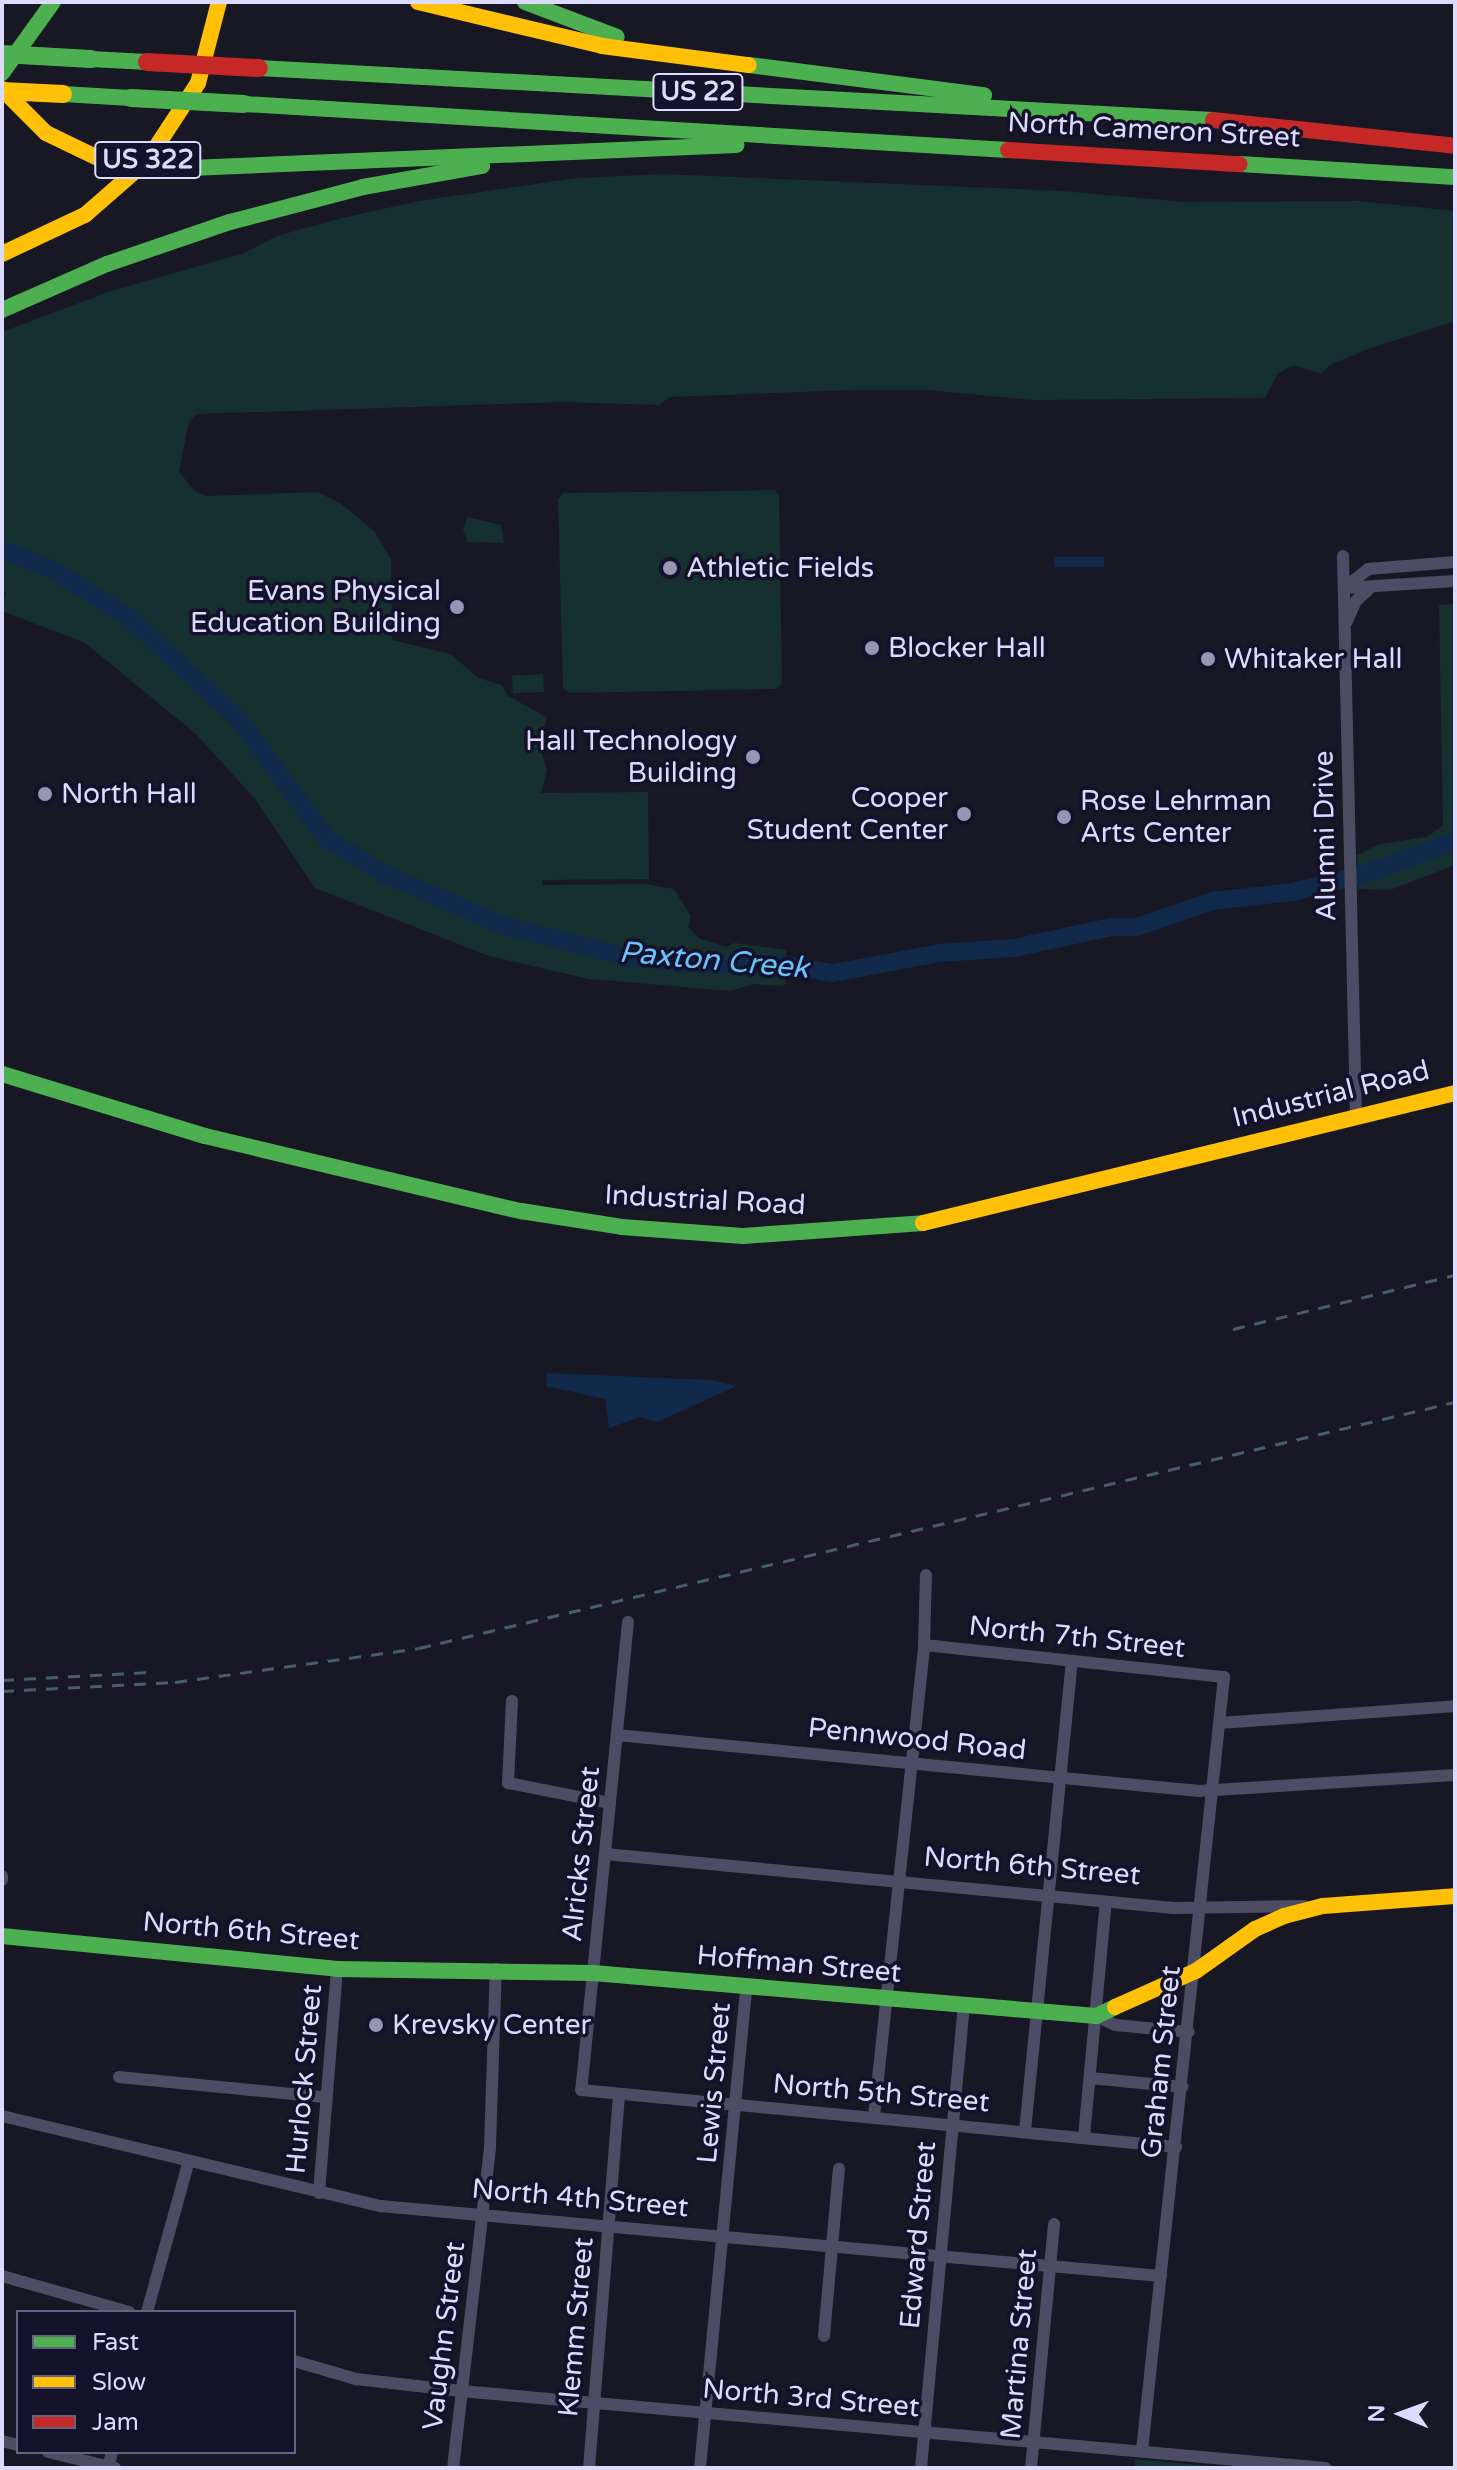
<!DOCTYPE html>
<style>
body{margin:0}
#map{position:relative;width:1457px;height:2470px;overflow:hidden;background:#181724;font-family:"Varela Round",sans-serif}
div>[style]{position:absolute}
.green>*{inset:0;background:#15302f;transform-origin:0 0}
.water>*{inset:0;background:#11294b;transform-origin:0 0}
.river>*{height:18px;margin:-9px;padding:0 9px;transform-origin:9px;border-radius:9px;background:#11294b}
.street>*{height:12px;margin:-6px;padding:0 6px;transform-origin:6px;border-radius:6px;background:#4c4d65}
.fast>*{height:16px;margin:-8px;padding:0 8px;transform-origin:8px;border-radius:8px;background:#4caf50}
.slow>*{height:16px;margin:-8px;padding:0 8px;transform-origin:8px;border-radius:8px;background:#ffc107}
.jam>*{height:16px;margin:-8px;padding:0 8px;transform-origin:8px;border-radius:8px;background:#c62828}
.rail>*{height:3px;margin-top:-1.5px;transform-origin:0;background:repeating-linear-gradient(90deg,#455d6c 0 12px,transparent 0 22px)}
.fast-bridge>*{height:18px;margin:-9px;padding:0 9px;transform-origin:9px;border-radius:9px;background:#4caf50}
.slow-bridge>*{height:18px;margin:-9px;padding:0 9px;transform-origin:9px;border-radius:9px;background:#ffc107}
.jam-bridge>*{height:18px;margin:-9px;padding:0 9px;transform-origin:9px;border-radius:9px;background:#c62828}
.dots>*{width:22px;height:22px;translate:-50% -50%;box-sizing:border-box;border:4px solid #14112a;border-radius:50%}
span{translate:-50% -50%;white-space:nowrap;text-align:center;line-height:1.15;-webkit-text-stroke:7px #14112a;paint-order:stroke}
.shield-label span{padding:2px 6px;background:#14112a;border:2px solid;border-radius:6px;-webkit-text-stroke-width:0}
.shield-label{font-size:26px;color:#dcdbfe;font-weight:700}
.street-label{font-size:28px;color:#dcdbfe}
.poi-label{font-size:28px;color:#dcdbfe}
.left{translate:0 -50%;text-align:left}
.right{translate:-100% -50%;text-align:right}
.water-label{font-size:30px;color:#6ac2fd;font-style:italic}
.frame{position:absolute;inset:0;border:4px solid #dcdbfe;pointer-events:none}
.legend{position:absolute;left:16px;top:2310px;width:280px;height:144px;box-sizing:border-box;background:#14112a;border:2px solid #64627f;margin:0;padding:10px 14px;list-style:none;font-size:24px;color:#dcdbfe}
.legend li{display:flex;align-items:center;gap:16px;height:40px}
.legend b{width:40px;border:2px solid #64627f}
.north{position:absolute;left:1361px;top:2374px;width:80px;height:80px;-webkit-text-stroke:6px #14112a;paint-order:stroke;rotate:271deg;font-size:22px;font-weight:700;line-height:32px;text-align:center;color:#dcdbfe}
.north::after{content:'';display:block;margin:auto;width:28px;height:36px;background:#dcdbfe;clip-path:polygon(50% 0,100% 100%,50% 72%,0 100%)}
</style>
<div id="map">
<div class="green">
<div style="clip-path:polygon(663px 174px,1063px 191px,1185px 202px,1359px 201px,1455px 211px,1455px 321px,1368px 349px,1330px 365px,1321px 374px,1294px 365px,1278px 373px,1265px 398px,1032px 400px,927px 390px,853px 390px,670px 397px,659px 405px,563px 402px,197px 414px,189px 421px,179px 471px,194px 491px,206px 496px,317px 492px,340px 503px,375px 532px,391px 560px,392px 640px,451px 654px,478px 678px,502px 685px,508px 696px,546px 717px,542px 754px,547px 770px,541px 793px,648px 792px,649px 879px,542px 880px,542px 885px,644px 884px,674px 889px,691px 916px,688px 927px,699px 938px,726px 947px,735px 943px,786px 950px,786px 984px,781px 986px,753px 984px,730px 991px,589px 979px,489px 956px,315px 888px,255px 799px,196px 734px,85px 643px,2px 611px,6px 592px,2px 591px,2px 332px,111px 291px,244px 253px,277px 236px,342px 218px,419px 201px,576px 178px)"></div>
<div style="clip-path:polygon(774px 490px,779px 495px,782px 683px,776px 689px,569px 693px,563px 688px,558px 499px,564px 493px)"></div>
<div style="clip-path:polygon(468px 517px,501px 525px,504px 543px,468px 542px,463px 530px)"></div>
<div style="clip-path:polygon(1455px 604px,1455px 865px,1390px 890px,1358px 889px,1357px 855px,1380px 844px,1426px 837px,1443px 826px,1439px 605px)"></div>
<div style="left:543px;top:674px;width:18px;height:31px;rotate:87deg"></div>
<div style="clip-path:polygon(1135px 2459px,1232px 2468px,1135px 2468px)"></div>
</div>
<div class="water">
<div style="left:1054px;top:557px;width:50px;height:10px"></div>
<div style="clip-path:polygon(547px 1373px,711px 1380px,737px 1386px,657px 1422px,640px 1417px,609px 1428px,605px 1399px,546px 1386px)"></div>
</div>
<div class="river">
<div style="left:2px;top:550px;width:53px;rotate:20.8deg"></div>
<div style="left:52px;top:569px;width:89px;rotate:32.1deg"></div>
<div style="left:127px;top:616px;width:154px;rotate:42.9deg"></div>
<div style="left:240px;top:721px;width:147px;rotate:53.6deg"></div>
<div style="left:327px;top:839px;width:68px;rotate:31.1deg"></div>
<div style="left:385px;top:874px;width:127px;rotate:23.7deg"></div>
<div style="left:501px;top:925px;width:134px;rotate:14.2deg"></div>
<div style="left:631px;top:958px;width:75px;rotate:5.3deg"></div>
<div style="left:706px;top:965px;width:75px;rotate:-0.8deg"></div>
<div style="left:781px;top:964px;width:53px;rotate:9.8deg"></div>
<div style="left:833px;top:973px;width:109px;rotate:-10.6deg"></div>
<div style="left:940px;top:953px;width:74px;rotate:-3.9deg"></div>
<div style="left:1014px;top:948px;width:99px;rotate:-12.2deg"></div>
<div style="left:1111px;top:927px;width:26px"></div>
<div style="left:1137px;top:927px;width:80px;rotate:-18.9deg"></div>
<div style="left:1213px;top:901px;width:80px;rotate:-6.5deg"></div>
<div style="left:1292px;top:892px;width:75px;rotate:-13.9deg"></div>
<div style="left:1365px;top:874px;width:96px;rotate:-20.1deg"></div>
</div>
<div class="street">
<div style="left:1343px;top:556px;width:560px;rotate:88.67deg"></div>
<div style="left:1344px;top:588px;width:31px;rotate:-38deg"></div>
<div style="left:1368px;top:569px;width:87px;rotate:-4.6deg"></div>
<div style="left:1344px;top:588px;width:111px;rotate:-3.6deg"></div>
<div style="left:1347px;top:621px;width:22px;rotate:-66deg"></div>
<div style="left:1356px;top:601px;width:19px;rotate:-43deg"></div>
<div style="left:628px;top:1622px;width:470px;rotate:95.7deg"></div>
<div style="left:581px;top:2090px;width:598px;rotate:5.47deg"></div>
<div style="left:924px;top:1645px;width:302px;rotate:6.1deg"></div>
<div style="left:1224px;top:1677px;width:778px;rotate:96.05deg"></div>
<div style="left:512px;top:1701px;width:82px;rotate:92.8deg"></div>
<div style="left:508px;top:1783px;width:104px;rotate:11.1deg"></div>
<div style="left:1220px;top:1723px;width:236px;rotate:-4.1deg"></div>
<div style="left:617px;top:1735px;width:585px;rotate:5.5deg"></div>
<div style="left:1199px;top:1791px;width:256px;rotate:-3.6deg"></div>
<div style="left:605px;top:1854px;width:571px;rotate:5.43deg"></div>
<div style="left:1173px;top:1908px;width:131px;rotate:-0.9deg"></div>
<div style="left:2px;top:1880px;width:4px;rotate:-90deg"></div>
<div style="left:1096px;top:2016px;width:21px;rotate:25deg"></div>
<div style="left:1115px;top:2025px;width:74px;rotate:5.4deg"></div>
<div style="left:119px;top:2077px;width:206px;rotate:5.6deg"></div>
<div style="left:1090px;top:2078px;width:93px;rotate:5.5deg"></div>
<div style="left:2px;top:2116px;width:389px;rotate:13.4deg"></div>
<div style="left:380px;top:2206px;width:784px;rotate:5.12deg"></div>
<div style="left:874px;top:2116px;width:474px;rotate:-83.9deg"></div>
<div style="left:924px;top:1645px;width:70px;rotate:-88.4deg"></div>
<div style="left:1025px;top:2131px;width:472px;rotate:-84.3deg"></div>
<div style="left:1084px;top:2137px;width:236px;rotate:-84.7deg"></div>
<div style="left:319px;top:2193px;width:225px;rotate:-85.4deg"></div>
<div style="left:2px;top:2276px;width:132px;rotate:15.8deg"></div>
<div style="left:147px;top:2312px;width:157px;rotate:-74.5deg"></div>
<div style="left:824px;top:2336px;width:168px;rotate:-84.9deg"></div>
<div style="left:294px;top:2361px;width:65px;rotate:16.2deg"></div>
<div style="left:356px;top:2379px;width:106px;rotate:6.5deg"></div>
<div style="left:461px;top:2391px;width:868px;rotate:5.09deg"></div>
<div style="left:2px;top:2441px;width:16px;rotate:14deg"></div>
<div style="left:48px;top:2452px;width:69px;rotate:13.4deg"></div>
<div style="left:108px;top:2468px;width:16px;rotate:-76deg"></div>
<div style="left:453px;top:2468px;width:324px;rotate:-83.4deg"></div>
<div style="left:490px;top:2146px;width:177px;rotate:-88.1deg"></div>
<div style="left:589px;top:2468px;width:375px;rotate:-85.4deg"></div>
<div style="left:700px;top:2468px;width:481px;rotate:-84.5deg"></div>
<div style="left:921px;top:2468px;width:464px;rotate:-84.7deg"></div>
<div style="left:1031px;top:2468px;width:245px;rotate:-84.6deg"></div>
</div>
<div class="fast">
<div style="left:525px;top:2px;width:98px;rotate:20.8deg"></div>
<div style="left:91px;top:59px;width:56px;rotate:3.1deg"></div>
<div style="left:749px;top:65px;width:237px;rotate:7.3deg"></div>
<div style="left:259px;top:68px;width:955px;rotate:3.12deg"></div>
<div style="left:2px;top:73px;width:87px;rotate:-54.3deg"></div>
<div style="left:63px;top:94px;width:68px;rotate:3.4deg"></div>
<div style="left:244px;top:104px;width:765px;rotate:3.45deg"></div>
<div style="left:1240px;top:164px;width:215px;rotate:3.5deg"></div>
<div style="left:191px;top:168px;width:546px;rotate:-2.41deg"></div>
<div style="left:2px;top:310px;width:115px;rotate:-23.7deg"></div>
<div style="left:107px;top:264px;width:130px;rotate:-18.9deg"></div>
<div style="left:230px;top:222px;width:138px;rotate:-14.7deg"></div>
<div style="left:363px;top:187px;width:121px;rotate:-10deg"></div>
<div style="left:2px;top:1074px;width:212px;rotate:17deg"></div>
<div style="left:205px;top:1136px;width:325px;rotate:13.4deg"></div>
<div style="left:521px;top:1211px;width:102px;rotate:9deg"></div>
<div style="left:622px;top:1227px;width:121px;rotate:4.3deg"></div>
<div style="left:743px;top:1236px;width:180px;rotate:-4.1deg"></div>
<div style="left:2px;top:1936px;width:337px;rotate:5.6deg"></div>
<div style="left:337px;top:1969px;width:256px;rotate:0.9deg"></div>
<div style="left:593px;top:1973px;width:505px;rotate:4.89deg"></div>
<div style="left:1096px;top:2016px;width:21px;rotate:-25deg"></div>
</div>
<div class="slow">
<div style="left:418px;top:2px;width:189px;rotate:13.4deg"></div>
<div style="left:602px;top:46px;width:148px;rotate:7.4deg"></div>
<div style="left:2px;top:89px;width:62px;rotate:45deg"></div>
<div style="left:46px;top:133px;width:67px;rotate:25.8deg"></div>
<div style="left:2px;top:254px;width:92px;rotate:-25.2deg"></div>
<div style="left:85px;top:215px;width:82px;rotate:-41.1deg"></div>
<div style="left:147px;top:161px;width:93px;rotate:-56.8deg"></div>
<div style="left:198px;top:83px;width:84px;rotate:-75.5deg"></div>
<div style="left:923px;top:1223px;width:548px;rotate:-13.73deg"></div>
<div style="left:1115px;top:2007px;width:89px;rotate:-24deg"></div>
<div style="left:1196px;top:1971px;width:72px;rotate:-35.4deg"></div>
<div style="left:1255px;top:1929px;width:32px;rotate:-24deg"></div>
<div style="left:1284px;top:1916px;width:40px;rotate:-14.4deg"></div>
<div style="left:1323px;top:1906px;width:132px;rotate:-4.3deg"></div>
</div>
<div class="jam">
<div style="left:1213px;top:120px;width:243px;rotate:6.1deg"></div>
<div style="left:1008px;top:150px;width:232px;rotate:3.5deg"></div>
</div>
<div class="rail">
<div style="left:1233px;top:1329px;width:228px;rotate:-13.7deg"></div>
<div style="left:2px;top:1680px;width:148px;rotate:-3.1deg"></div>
<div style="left:2px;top:1691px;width:173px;rotate:-3deg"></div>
<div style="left:175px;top:1682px;width:246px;rotate:-7.9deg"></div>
<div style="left:419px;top:1648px;width:1065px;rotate:-13.36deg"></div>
</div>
<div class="fast-bridge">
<div style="left:2px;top:54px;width:89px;rotate:3.2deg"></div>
<div style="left:131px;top:98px;width:113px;rotate:3deg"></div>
<div style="left:106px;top:162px;width:40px;rotate:10deg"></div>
<div style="left:145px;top:169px;width:46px;rotate:-1.2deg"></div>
</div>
<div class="slow-bridge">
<div style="left:2px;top:91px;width:61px;rotate:2.8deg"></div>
</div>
<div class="jam-bridge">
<div style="left:147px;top:62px;width:112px;rotate:3.1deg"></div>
</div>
<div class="dots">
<div style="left:670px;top:568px;background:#9796b2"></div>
<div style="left:457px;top:607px;background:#9796b2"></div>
<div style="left:872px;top:648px;background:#9796b2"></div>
<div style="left:1208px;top:659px;background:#9796b2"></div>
<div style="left:753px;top:757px;background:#9796b2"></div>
<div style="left:45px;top:794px;background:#9796b2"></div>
<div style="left:964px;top:814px;background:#9796b2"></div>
<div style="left:1064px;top:817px;background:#9796b2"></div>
<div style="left:376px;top:2025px;background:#9796b2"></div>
</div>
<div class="shield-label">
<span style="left:698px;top:92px">US 22</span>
<span style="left:148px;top:160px">US 322</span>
</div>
<div class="street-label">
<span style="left:1154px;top:130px;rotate:3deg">North Cameron Street</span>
<span style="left:1325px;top:836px;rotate:-91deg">Alumni Drive</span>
<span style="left:1331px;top:1094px;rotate:-14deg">Industrial Road</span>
<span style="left:705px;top:1200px;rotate:3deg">Industrial Road</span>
<span style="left:1077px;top:1637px;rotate:6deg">North 7th Street</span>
<span style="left:917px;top:1739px;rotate:6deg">Pennwood Road</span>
<span style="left:581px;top:1854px;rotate:-84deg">Alricks Street</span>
<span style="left:1032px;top:1866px;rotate:5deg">North 6th Street</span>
<span style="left:251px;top:1931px;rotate:5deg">North 6th Street</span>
<span style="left:799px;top:1964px;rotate:5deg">Hoffman Street</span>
<span style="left:1161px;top:2062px;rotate:-84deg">Graham Street</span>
<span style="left:304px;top:2079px;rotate:-85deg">Hurlock Street</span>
<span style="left:714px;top:2083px;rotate:-85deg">Lewis Street</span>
<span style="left:881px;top:2093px;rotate:5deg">North 5th Street</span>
<span style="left:580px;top:2198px;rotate:5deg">North 4th Street</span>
<span style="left:918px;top:2235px;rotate:-85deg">Edward Street</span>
<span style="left:576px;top:2327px;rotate:-85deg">Klemm Street</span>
<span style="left:444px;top:2336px;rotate:-83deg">Vaughn Street</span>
<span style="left:1019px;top:2344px;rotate:-85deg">Martina Street</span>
<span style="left:811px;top:2398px;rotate:5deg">North 3rd Street</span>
</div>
<div class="poi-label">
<span class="left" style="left:686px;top:568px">Athletic Fields</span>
<span class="right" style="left:441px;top:607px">Evans Physical<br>Education Building</span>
<span class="left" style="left:888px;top:648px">Blocker Hall</span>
<span class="left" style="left:1224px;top:659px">Whitaker Hall</span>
<span class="right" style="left:737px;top:757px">Hall Technology<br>Building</span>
<span class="left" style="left:61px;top:794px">North Hall</span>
<span class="right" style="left:948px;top:814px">Cooper<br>Student Center</span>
<span class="left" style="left:1080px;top:817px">Rose Lehrman<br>Arts Center</span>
<span class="left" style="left:392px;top:2025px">Krevsky Center</span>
</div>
<div class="water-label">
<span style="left:714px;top:961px;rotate:5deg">Paxton Creek</span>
</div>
<div class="frame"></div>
<ul class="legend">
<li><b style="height:10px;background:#4caf50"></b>Fast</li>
<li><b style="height:10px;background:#ffc107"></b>Slow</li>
<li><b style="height:10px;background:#c62828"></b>Jam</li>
</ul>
<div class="north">N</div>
</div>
